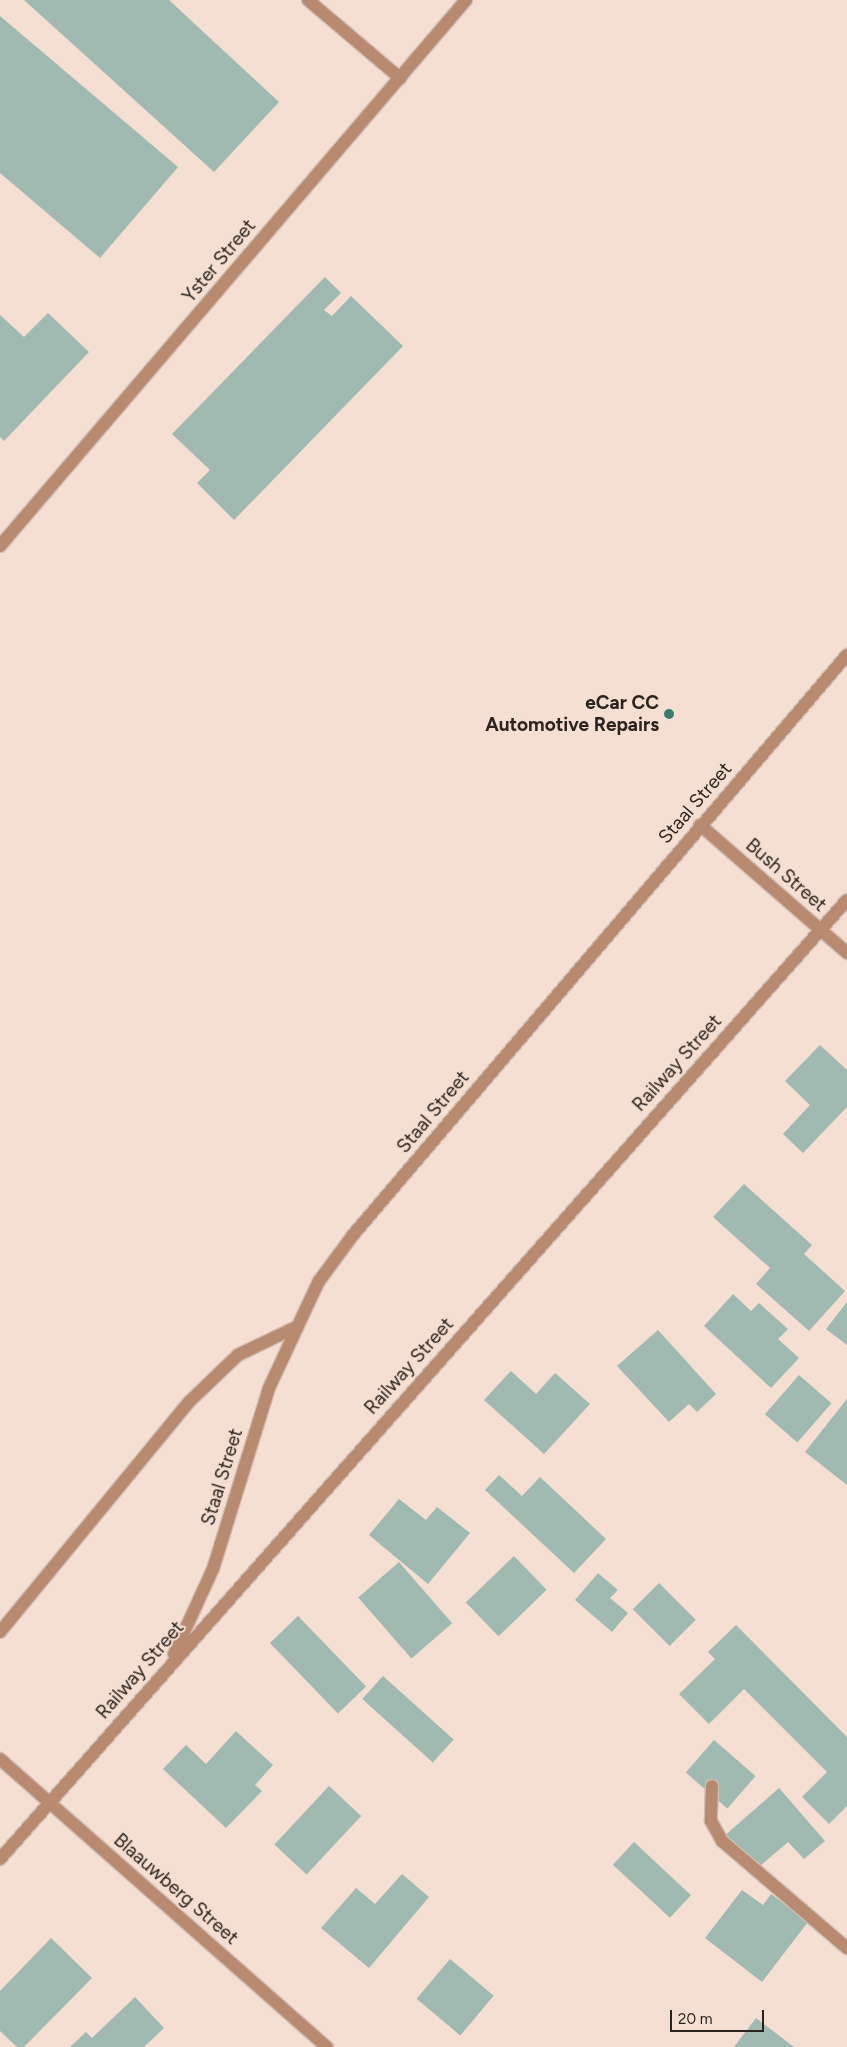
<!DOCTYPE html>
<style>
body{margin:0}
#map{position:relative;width:847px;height:2047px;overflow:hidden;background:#f5ded2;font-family:Figtree,sans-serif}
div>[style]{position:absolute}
.building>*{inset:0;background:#a0bab2;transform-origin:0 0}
.roads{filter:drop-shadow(1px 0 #d1bcb2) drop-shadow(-1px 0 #d1bcb2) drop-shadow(0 1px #d1bcb2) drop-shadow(0 -1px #d1bcb2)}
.lane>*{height:12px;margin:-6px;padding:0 6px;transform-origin:6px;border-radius:6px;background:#b88a70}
.street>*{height:12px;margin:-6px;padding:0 6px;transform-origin:6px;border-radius:6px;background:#b88a70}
.dots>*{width:14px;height:14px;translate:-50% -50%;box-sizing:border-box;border:2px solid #f5ded2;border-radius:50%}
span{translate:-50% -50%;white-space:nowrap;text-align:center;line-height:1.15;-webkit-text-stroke:4px #f5ded2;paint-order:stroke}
.street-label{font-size:19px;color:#2b231e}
.poi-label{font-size:19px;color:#2b231e;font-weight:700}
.right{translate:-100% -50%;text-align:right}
.scale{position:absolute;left:670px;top:2010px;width:94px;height:22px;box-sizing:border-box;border:2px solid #2b231e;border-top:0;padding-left:6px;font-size:15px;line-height:18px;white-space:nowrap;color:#2b231e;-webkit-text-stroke:4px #f5ded2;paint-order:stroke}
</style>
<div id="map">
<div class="building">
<div style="clip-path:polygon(24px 0,169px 0,279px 102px,214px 172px)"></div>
<div style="clip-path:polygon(0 16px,178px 167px,100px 258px,0 173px)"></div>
<div style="clip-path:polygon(325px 277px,341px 293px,324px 310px,332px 316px,351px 296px,403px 346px,234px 520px,197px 483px,210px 470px,172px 434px)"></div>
<div style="clip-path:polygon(48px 313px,89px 352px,4px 441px,0 437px,0 315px,24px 337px)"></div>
<div style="clip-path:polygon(820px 1045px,847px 1070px,847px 1107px,803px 1153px,783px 1134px,810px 1105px,785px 1081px)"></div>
<div style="clip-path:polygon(744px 1184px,812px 1245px,804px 1254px,845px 1291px,809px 1331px,756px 1284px,770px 1268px,713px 1217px)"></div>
<div style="clip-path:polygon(733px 1294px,751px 1311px,759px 1303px,788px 1329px,778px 1339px,799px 1358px,771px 1388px,704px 1326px)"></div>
<div style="clip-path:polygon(847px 1302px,847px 1345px,826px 1329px)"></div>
<div style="clip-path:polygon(658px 1330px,716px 1394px,697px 1412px,689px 1404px,669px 1422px,617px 1366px)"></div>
<div style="clip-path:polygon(511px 1371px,536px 1394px,555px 1373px,590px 1404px,544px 1454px,484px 1400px)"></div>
<div style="left:799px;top:1375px;width:43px;height:52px;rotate:41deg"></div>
<div style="clip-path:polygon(847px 1399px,847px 1485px,805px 1452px)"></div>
<div style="clip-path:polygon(499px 1475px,522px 1496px,540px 1477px,606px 1539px,574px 1573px,485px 1490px)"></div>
<div style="clip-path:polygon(399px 1499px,426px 1520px,437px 1507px,470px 1533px,428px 1584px,369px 1535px)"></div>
<div style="left:514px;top:1556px;width:47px;height:67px;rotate:46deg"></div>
<div style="left:399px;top:1562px;width:81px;height:54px;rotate:49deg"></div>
<div style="clip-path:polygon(598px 1573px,618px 1590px,610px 1598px,628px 1613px,612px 1632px,575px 1600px)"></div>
<div style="left:659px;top:1583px;width:52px;height:37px;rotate:45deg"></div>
<div style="left:298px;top:1616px;width:98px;height:39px;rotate:46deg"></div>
<div style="clip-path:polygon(736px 1625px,847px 1737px,847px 1806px,829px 1824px,802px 1797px,827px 1772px,744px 1689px,709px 1724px,679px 1694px,715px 1659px,708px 1652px)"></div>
<div style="left:383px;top:1676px;width:95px;height:31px;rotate:42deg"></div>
<div style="clip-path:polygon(236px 1731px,273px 1765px,255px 1785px,262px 1791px,226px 1828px,163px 1769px,186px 1745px,206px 1764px)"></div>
<div style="left:714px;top:1740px;width:55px;height:43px;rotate:41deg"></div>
<div style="left:329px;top:1786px;width:44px;height:80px;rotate:43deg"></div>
<div style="clip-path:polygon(779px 1788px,825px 1841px,804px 1859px,788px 1842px,753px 1872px,723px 1837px)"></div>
<div style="left:634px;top:1842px;width:78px;height:31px;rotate:43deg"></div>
<div style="clip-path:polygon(402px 1874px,429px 1897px,369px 1968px,321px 1928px,356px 1888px,375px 1904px)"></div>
<div style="clip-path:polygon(742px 1890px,763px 1905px,771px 1894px,808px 1922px,762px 1982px,705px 1938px)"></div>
<div style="clip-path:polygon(51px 1938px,92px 1978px,24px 2047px,17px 2047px,0 2031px,0 1991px)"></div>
<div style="left:450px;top:1959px;width:57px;height:52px;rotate:40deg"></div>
<div style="clip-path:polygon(135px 1997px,164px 2028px,144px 2047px,70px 2047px,86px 2032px,92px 2038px)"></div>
<div style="clip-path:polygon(756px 2018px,794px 2047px,734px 2047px)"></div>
</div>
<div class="roads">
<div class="lane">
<div style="left:308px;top:0;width:121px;rotate:40.3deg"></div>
<div style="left:0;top:1632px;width:298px;rotate:-50.6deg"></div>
<div style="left:189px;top:1402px;width:68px;rotate:-43.8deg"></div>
<div style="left:238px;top:1355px;width:62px;rotate:-25.7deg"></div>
<div style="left:712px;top:1786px;width:35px;rotate:92deg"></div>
<div style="left:711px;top:1821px;width:23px;rotate:61deg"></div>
<div style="left:722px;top:1841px;width:165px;rotate:40.6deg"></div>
</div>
<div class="street">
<div style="left:0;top:546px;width:718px;rotate:-49.52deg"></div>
<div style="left:700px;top:825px;width:195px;rotate:41deg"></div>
<div style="left:174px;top:1654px;width:94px;rotate:-65.4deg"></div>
<div style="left:213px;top:1569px;width:189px;rotate:-72.8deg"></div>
<div style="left:269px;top:1388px;width:118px;rotate:-65deg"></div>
<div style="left:319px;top:1281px;width:57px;rotate:-53.5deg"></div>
<div style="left:353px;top:1235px;width:762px;rotate:-49.58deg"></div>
<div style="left:0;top:1759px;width:436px;rotate:41.4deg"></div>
<div style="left:0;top:1859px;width:1279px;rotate:-48.55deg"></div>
</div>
</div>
<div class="dots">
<div style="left:669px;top:714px;background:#387a6b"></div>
</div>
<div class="street-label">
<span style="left:219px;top:261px;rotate:-50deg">Yster Street</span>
<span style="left:695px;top:803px;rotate:-49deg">Staal Street</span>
<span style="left:786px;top:875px;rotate:41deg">Bush Street</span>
<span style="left:677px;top:1063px;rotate:-48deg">Railway Street</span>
<span style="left:433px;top:1112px;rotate:-50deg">Staal Street</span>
<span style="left:409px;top:1366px;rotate:-48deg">Railway Street</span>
<span style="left:222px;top:1477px;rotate:-73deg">Staal Street</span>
<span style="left:140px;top:1670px;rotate:-49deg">Railway Street</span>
<span style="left:176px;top:1889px;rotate:41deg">Blaauwberg Street</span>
</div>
<div class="poi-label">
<span class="right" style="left:659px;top:714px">eCar CC<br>Automotive Repairs</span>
</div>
<div class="scale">20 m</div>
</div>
